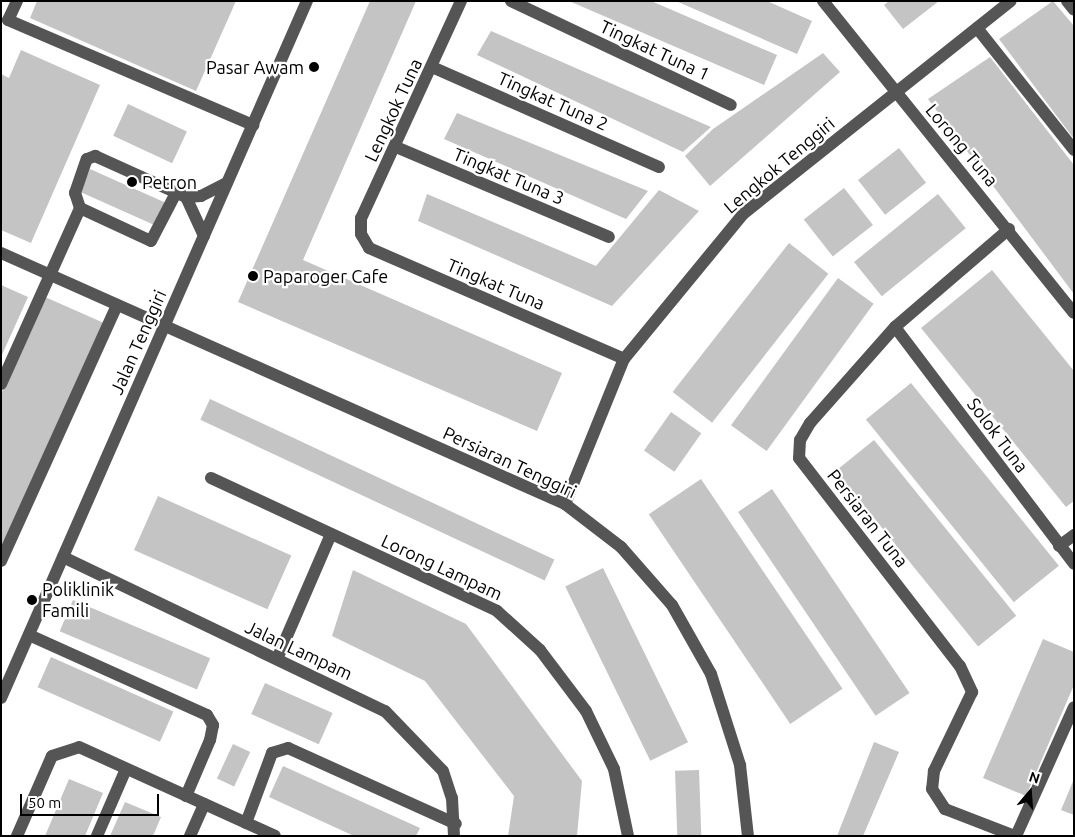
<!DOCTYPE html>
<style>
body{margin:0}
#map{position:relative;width:1075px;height:837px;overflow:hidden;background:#fff;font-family:Ubuntu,sans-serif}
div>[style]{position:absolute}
.building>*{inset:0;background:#c4c4c4;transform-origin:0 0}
.minor>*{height:12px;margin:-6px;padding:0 6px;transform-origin:6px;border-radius:6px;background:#555}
.dots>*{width:14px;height:14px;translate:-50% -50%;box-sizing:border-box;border:2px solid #fff;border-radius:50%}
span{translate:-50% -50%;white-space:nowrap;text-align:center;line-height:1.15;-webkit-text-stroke:4.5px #fff;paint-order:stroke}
.street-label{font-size:18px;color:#000}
.poi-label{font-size:18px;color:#000}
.right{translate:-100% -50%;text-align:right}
.left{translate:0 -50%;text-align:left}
.frame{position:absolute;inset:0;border:2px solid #000;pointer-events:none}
.north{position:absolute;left:1005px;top:767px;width:50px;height:50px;-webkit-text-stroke:4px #fff;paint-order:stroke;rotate:18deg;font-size:14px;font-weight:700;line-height:20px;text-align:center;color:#000}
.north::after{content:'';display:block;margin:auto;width:18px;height:22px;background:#000;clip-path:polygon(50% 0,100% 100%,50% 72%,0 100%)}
.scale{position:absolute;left:20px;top:794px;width:139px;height:22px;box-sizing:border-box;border:2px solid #000;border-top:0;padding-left:6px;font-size:15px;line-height:18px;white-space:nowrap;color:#000;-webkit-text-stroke:4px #fff;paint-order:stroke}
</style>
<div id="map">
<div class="building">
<div style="clip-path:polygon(37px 1px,236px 1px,196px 91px,30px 18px)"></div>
<div style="clip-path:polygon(370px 1px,416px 1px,303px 260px,562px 373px,537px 431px,238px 302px)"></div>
<div style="clip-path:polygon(569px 1px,651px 1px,777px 55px,764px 85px)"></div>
<div style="clip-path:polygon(676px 1px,767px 1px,812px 21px,797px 54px)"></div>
<div style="clip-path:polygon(889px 1px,939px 1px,903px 29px,884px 5px)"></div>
<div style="clip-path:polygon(1053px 1px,1074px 26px,1074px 139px,999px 39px)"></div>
<div style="clip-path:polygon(491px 31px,711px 127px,683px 152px,477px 55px)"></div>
<div style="clip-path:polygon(21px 50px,100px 85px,31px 243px,1px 230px,1px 74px,9px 78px)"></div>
<div style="clip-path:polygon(823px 53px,840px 72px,710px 186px,685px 156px,713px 129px)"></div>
<div style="clip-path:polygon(990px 57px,1074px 165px,1074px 294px,928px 99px)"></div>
<div style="left:128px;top:104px;width:65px;height:35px;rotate:25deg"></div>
<div style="clip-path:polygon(457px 113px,648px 191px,626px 219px,444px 139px)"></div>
<div style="left:899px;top:148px;width:44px;height:52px;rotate:52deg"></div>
<div style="left:90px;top:169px;width:84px;height:25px;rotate:24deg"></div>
<div style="left:844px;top:188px;width:47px;height:51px;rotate:52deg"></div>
<div style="clip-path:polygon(659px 190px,699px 211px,612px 306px,418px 221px,427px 194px,596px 266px)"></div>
<div style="left:938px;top:194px;width:44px;height:108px;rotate:51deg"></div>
<div style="left:789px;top:243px;width:50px;height:189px;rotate:38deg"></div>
<div style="clip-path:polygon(992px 270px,1074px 371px,1074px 501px,1066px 507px,921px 328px)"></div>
<div style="left:838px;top:278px;width:44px;height:182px;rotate:36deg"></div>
<div style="clip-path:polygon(1px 285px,28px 297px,1px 357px)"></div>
<div style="clip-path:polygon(45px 297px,104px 323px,1px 553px,1px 394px)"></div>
<div style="left:911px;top:383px;width:235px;height:58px;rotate:51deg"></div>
<div style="left:210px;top:399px;width:380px;height:23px;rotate:25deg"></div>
<div style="left:671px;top:412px;width:37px;height:47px;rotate:35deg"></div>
<div style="left:874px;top:440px;width:226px;height:49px;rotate:51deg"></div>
<div style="left:701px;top:479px;width:253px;height:63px;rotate:56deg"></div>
<div style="left:772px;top:489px;width:246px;height:41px;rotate:56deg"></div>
<div style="left:158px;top:496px;width:146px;height:59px;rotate:24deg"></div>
<div style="left:603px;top:568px;width:194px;height:42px;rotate:64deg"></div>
<div style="clip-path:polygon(353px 570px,466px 624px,582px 781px,577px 836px,508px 836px,514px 796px,425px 681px,332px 636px)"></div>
<div style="left:73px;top:600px;width:149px;height:34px;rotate:23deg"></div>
<div style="clip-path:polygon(1043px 639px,1074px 652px,1074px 685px,1026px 796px,983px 778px)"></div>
<div style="left:51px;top:657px;width:134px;height:33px;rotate:24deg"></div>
<div style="left:265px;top:683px;width:74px;height:34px;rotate:24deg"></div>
<div style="clip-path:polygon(874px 742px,899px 752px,863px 836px,837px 836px)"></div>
<div style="left:233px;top:744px;width:19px;height:38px;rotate:25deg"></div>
<div style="clip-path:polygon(283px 766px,420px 828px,416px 836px,354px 836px,269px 797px)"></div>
<div style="left:699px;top:770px;width:66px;height:24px;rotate:88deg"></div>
<div style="clip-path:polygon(69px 779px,103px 793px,85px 836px,45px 836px)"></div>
<div style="clip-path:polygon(1074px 779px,1074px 815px,1061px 810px)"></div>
<div style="clip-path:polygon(125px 802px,161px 817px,153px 836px,110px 836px)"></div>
</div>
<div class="minor">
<div style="left:17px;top:1px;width:21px;rotate:115deg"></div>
<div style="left:8px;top:20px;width:267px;rotate:23.2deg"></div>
<div style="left:461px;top:1px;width:239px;rotate:114.7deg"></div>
<div style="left:361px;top:218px;width:16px;rotate:90deg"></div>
<div style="left:361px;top:234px;width:16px;rotate:60deg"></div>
<div style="left:369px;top:248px;width:278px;rotate:23.5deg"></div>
<div style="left:511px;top:1px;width:243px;rotate:25.3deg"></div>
<div style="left:823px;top:1px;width:400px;rotate:51.2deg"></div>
<div style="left:1067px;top:1px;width:11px;rotate:52deg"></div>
<div style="left:977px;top:28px;width:156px;rotate:51.5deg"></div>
<div style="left:432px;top:67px;width:248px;rotate:23.8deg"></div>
<div style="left:396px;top:147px;width:231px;rotate:22.9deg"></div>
<div style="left:186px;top:197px;width:43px;rotate:65.2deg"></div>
<div style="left:80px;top:208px;width:16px;rotate:-108deg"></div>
<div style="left:75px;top:193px;width:36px;rotate:-71deg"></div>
<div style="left:87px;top:159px;width:9px;rotate:-21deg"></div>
<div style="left:95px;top:156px;width:100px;rotate:24.3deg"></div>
<div style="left:186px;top:197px;width:15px;rotate:-4deg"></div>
<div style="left:201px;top:196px;width:29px;rotate:-27deg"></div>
<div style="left:1009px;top:229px;width:150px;rotate:139.3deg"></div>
<div style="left:895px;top:327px;width:128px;rotate:131.5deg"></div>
<div style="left:810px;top:423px;width:20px;rotate:120deg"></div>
<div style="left:800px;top:440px;width:18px;rotate:93deg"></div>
<div style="left:799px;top:458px;width:263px;rotate:52.3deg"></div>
<div style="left:960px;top:666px;width:29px;rotate:65deg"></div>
<div style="left:972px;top:692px;width:88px;rotate:115.7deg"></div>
<div style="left:934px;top:771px;width:18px;rotate:96deg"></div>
<div style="left:932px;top:789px;width:24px;rotate:57deg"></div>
<div style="left:945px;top:809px;width:75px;rotate:21.1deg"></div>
<div style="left:1px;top:253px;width:617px;rotate:23.99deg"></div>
<div style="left:565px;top:504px;width:71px;rotate:37.5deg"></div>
<div style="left:621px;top:547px;width:77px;rotate:48.7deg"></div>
<div style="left:672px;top:605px;width:79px;rotate:60.5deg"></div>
<div style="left:711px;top:674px;width:96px;rotate:72.3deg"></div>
<div style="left:740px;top:765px;width:71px;rotate:83.6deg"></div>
<div style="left:895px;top:327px;width:297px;rotate:52.9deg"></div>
<div style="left:1px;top:384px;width:193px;rotate:-65.8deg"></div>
<div style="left:80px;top:208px;width:78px;rotate:24.9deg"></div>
<div style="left:151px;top:241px;width:54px;rotate:-62.5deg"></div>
<div style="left:211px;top:478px;width:315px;rotate:24.9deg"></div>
<div style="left:497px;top:611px;width:58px;rotate:42.2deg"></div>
<div style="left:540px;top:650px;width:76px;rotate:53deg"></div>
<div style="left:586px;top:711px;width:64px;rotate:64.2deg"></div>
<div style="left:614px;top:769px;width:68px;rotate:78.2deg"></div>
<div style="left:565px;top:504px;width:157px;rotate:-67.9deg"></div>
<div style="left:624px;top:359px;width:188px;rotate:-50.6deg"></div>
<div style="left:743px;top:214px;width:342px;rotate:-38.5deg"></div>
<div style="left:1059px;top:546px;width:19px;rotate:-36deg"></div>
<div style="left:63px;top:557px;width:357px;rotate:25.6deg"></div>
<div style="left:385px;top:711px;width:83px;rotate:46deg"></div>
<div style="left:443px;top:771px;width:28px;rotate:72deg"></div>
<div style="left:452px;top:798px;width:38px;rotate:87deg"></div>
<div style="left:1px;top:561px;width:281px;rotate:-65.6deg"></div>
<div style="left:29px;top:635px;width:195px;rotate:24.2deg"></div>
<div style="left:207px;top:715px;width:12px;rotate:59deg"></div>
<div style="left:213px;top:725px;width:15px;rotate:101deg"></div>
<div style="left:210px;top:740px;width:61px;rotate:113.2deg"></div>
<div style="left:277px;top:659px;width:136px;rotate:-66.6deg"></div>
<div style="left:1px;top:698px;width:761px;rotate:-66.3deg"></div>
<div style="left:246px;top:823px;width:75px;rotate:-69.6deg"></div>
<div style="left:272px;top:753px;width:17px;rotate:-17deg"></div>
<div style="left:288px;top:748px;width:184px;rotate:24.3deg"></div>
<div style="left:17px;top:836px;width:87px;rotate:-66.4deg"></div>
<div style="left:52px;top:756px;width:28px;rotate:-18deg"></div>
<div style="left:79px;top:747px;width:215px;rotate:24.4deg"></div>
<div style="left:97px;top:836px;width:73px;rotate:-66.6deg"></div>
<div style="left:190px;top:836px;width:35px;rotate:-66deg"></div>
<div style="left:1016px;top:836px;width:141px;rotate:-65.8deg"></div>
</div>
<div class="dots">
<div style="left:314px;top:67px;background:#000"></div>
<div style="left:132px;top:182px;background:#000"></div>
<div style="left:253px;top:276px;background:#000"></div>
<div style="left:32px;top:600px;background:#000"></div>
</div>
<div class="street-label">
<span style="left:655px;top:50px;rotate:25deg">Tingkat Tuna 1</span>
<span style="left:553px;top:101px;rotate:24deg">Tingkat Tuna 2</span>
<span style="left:393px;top:110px;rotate:-65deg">Lengkok Tuna</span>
<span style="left:962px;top:145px;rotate:50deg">Lorong Tuna</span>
<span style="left:779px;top:165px;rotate:-40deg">Lengkok Tenggiri</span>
<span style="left:509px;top:176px;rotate:23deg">Tingkat Tuna 3</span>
<span style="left:496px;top:284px;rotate:23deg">Tingkat Tuna</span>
<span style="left:138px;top:342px;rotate:-66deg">Jalan Tenggiri</span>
<span style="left:998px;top:435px;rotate:53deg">Solok Tuna</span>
<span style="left:510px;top:462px;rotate:25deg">Persiaran Tenggiri</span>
<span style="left:868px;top:518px;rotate:52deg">Persiaran Tuna</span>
<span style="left:442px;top:567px;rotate:25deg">Lorong Lampam</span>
<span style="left:299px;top:650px;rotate:25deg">Jalan Lampam</span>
</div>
<div class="poi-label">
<span class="right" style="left:304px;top:67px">Pasar Awam</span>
<span class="left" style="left:142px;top:182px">Petron</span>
<span class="left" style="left:263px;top:276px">Paparoger Cafe</span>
<span class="left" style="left:42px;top:600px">Poliklinik<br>Famili</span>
</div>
<div class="frame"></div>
<div class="north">N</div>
<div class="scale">50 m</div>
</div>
